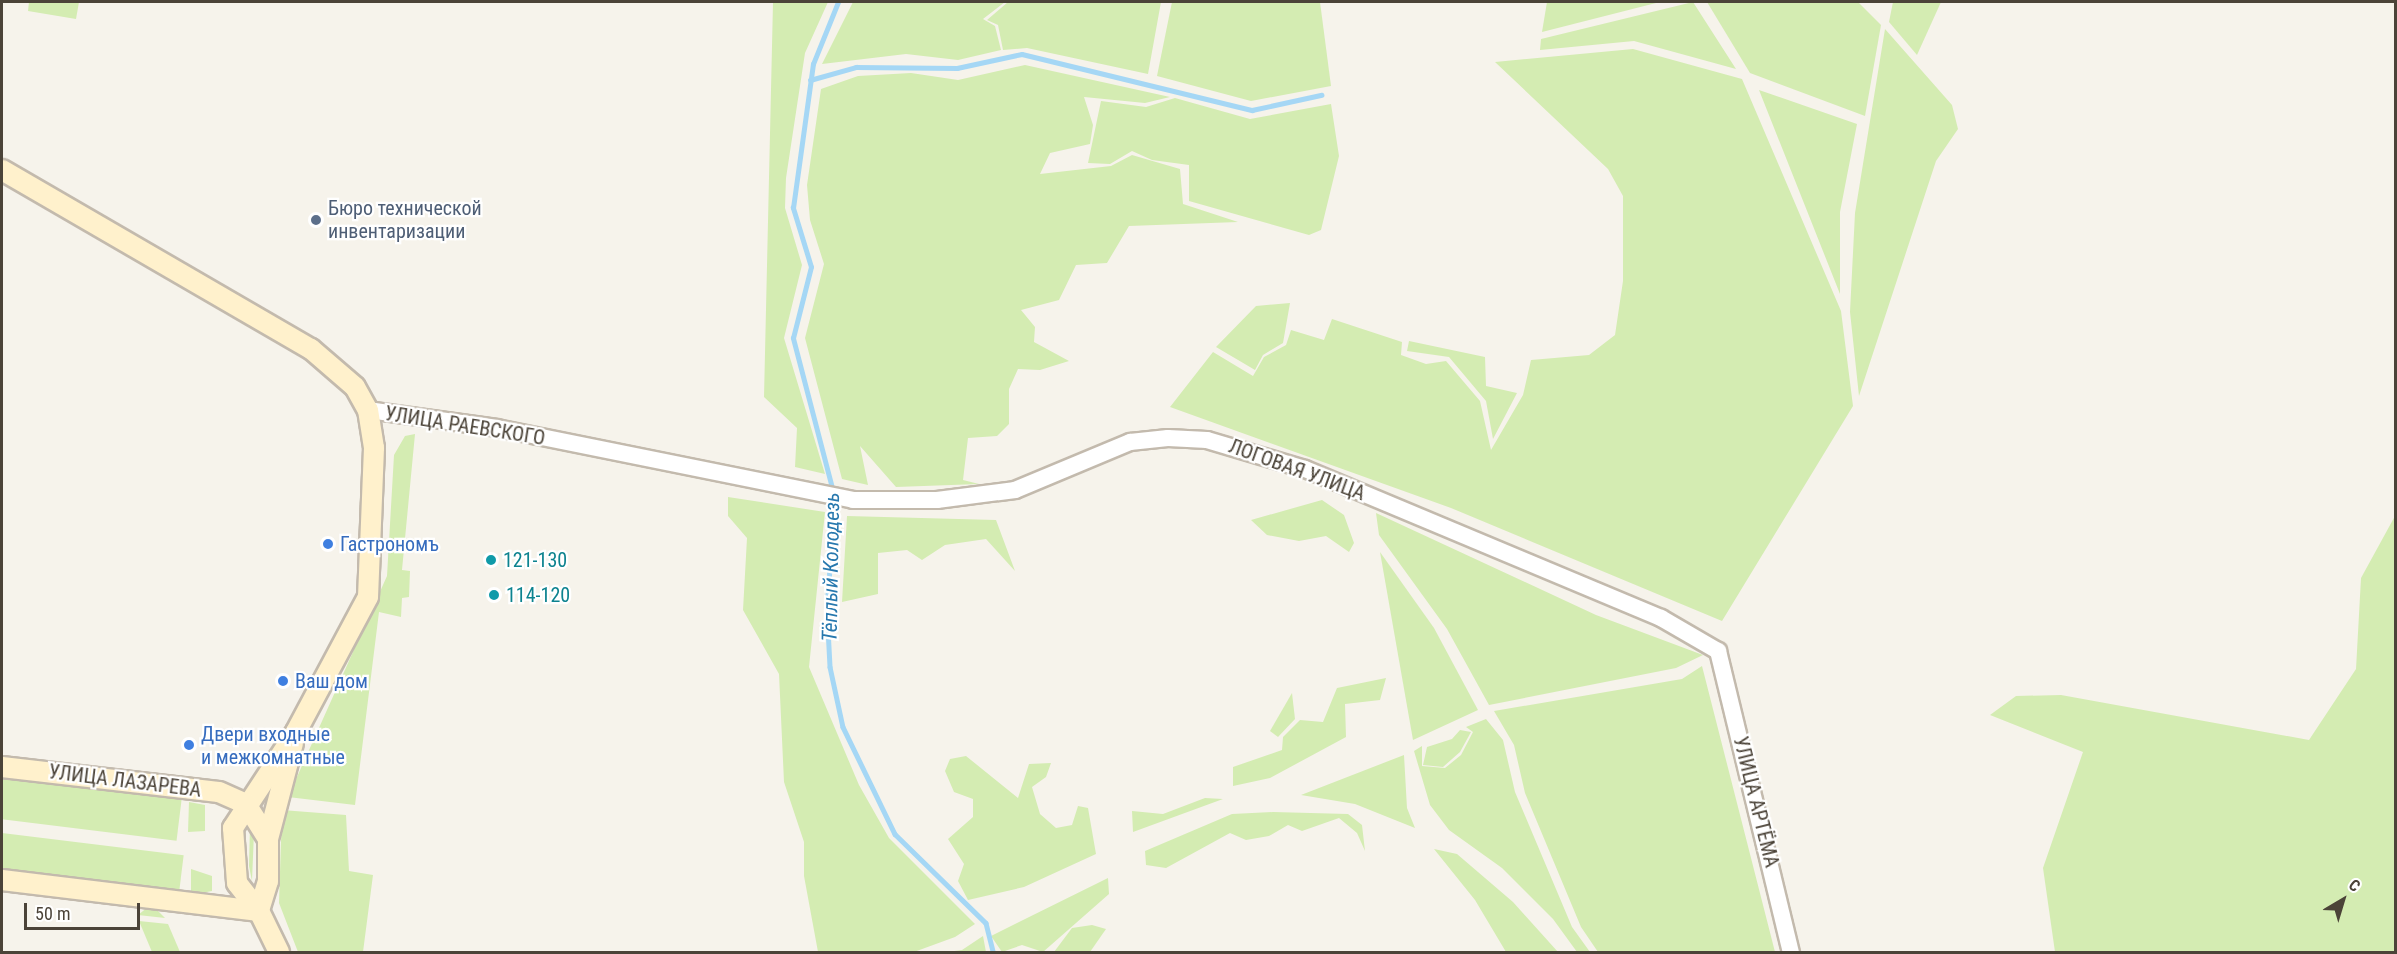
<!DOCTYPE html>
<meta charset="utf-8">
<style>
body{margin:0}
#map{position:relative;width:2397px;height:954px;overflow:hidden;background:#f6f3eb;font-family:"Roboto Condensed",sans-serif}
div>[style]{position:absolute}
.green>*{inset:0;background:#d4ecb2;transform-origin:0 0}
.stream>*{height:4.5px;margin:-2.25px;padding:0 2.25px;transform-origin:2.25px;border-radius:2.25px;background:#a5d7f5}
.roads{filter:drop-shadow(2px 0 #c3baad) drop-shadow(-2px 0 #c3baad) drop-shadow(0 2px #c3baad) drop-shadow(0 -2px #c3baad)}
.tertiary>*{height:16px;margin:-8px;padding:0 8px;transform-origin:8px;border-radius:8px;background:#fff}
.secondary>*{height:20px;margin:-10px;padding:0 10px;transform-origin:10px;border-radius:10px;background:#fff1cc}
.dots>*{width:16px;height:16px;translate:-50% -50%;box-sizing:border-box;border:3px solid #fff;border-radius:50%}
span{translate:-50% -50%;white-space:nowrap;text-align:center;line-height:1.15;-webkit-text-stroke:4.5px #fff;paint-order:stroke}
.service-label{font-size:20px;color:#4e5e75}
.left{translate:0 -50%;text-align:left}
.street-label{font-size:20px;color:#4b4338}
.shop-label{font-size:20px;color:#366cbe}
.culture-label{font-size:20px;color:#0d838f}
.water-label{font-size:21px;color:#2778ae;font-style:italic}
.frame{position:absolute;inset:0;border:3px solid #4b4338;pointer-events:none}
.north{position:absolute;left:2313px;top:870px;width:60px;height:60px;-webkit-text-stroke:4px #fff;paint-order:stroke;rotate:38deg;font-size:16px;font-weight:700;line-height:24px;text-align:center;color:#4b4338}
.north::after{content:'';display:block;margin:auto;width:21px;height:27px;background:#4b4338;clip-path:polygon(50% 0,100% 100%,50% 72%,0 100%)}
.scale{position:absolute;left:24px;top:903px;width:116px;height:27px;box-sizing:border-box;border:3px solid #4b4338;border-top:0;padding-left:8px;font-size:18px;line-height:21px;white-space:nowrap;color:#4b4338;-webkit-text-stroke:4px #fff;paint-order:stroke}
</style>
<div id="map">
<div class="green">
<div style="clip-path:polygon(29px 2px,79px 2px,76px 19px,28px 11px)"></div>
<div style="clip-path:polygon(773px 2px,828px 2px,805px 53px,786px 178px,785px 208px,802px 265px,784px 338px,825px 474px,795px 467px,797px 428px,764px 397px)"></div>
<div style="clip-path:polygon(853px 2px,1005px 2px,983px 19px,995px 26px,1001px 50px,958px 60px,906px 54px,822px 64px)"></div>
<div style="clip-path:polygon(1008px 2px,1161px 2px,1148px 74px,1027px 48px,1003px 50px,998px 25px,987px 20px)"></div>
<div style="clip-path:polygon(1172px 2px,1320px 2px,1331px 86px,1251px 101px,1157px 76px)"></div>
<div style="clip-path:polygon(1547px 2px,1660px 2px,1542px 32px)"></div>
<div style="clip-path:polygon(1693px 2px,1736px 69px,1634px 41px,1540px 50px,1541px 39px)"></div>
<div style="clip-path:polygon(1707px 2px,1858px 2px,1881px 25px,1865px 116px,1750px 73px)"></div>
<div style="clip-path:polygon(1893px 2px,1941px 2px,1917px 55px,1889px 22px)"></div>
<div style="clip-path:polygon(1885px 29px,1952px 105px,1958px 129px,1936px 161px,1859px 396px,1850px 312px,1855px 213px)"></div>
<div style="clip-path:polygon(1633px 49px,1742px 79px,1841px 311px,1853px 406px,1722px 621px,1451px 508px,1170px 407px,1213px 352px,1253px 376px,1264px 357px,1286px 345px,1291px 330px,1324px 340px,1332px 319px,1402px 342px,1401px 355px,1426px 364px,1446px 361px,1480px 401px,1491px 450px,1523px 395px,1531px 360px,1589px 355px,1615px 335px,1623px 281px,1623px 196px,1608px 169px,1495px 62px)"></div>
<div style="clip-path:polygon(1025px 65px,1170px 97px,1145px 103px,1084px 97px,1093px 125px,1090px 144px,1050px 153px,1040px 174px,1111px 166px,1132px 155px,1180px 169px,1183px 204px,1238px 222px,1129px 226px,1107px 263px,1076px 265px,1059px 300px,1021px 310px,1035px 327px,1034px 342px,1069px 361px,1040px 370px,1018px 369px,1009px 389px,1009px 424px,997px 436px,968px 438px,963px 480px,979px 484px,896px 487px,860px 446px,868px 485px,842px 479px,805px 338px,824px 264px,810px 220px,807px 185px,821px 89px,858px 76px,911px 73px,958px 80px)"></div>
<div style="clip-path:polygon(1759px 90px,1857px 124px,1840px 212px,1840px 294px)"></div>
<div style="clip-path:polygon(1175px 98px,1250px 119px,1331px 104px,1339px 156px,1321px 230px,1309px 235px,1189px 201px,1189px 165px,1152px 160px,1132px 151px,1110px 164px,1088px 163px,1101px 101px,1146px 107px)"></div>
<div style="clip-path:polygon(1290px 303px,1283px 343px,1263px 355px,1255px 370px,1216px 347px,1256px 306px)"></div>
<div style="clip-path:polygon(1409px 341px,1485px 357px,1486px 386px,1517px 393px,1493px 439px,1486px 401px,1449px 357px,1407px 351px)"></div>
<div style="clip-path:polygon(415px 434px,402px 570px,410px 571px,409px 597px,402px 598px,401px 617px,379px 612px,355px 805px,288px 797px,387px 576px,394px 455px,405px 436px)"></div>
<div style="clip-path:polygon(728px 497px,825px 512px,809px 667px,859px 785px,889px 838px,975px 924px,955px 937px,914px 952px,818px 952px,804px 876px,804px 842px,784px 782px,779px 674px,743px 610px,747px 538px,728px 516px)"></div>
<div style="clip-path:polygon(1322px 500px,1344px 515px,1354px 543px,1349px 552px,1326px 536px,1299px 541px,1267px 535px,1251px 520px)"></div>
<div style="clip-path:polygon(1376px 513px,1596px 615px,1703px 655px,1676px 668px,1489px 705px,1447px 629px,1379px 535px)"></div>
<div style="clip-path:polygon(847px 516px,996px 520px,1015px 571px,986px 539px,945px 545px,922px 560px,907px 550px,878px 553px,878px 594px,842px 602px)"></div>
<div style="clip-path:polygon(2395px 516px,2395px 952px,2055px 952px,2043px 868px,2083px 752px,1990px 715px,2016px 696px,2061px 695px,2309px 740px,2356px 669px,2361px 578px)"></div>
<div style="clip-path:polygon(1380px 552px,1434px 628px,1478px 710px,1413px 740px)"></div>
<div style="clip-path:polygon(1702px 666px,1775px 952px,1598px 952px,1581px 927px,1525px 793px,1514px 745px,1494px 711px,1682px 679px)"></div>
<div style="clip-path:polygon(1386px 678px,1380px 700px,1345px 704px,1346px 737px,1270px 778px,1233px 786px,1233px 767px,1282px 750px,1283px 737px,1300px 720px,1323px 722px,1337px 688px)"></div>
<div style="clip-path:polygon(1292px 693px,1295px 719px,1278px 737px,1270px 731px)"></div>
<div style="clip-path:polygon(1486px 719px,1503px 740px,1515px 792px,1572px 927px,1590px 952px,1577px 952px,1553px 919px,1502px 868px,1449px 830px,1430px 805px,1414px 751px,1422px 746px,1422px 766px,1445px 768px,1461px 755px,1473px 732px,1466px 727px)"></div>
<div style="clip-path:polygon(1460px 730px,1471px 732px,1460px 752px,1443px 767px,1423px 765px,1427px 747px,1452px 739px)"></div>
<div style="clip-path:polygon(1404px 755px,1407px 808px,1415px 828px,1355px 804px,1301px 795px)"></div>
<div style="clip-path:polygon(966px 756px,1018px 798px,1029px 764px,1051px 763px,1046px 777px,1032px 787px,1040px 814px,1056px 828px,1072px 825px,1078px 806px,1088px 808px,1096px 854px,1024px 887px,968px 900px,958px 881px,964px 864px,948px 839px,973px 817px,973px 799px,954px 792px,945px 771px,950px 759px)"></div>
<div style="left:2px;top:777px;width:181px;height:42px;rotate:7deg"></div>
<div style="clip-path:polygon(1205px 798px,1223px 799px,1133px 832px,1132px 811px,1163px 814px)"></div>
<div style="clip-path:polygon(189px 802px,205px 805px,205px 831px,188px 832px)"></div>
<div style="clip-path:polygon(282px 810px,346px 815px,349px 871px,373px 875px,363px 952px,298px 952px,279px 903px)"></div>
<div style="clip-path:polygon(1273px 812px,1348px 814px,1362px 825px,1365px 851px,1357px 833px,1339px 818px,1302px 831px,1288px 825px,1269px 836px,1246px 840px,1230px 833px,1166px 868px,1146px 865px,1145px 851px,1232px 814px)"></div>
<div style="clip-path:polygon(250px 826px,254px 832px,252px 881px,249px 866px)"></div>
<div style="left:2px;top:833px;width:183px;height:40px;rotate:7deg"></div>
<div style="clip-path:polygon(1434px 849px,1457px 854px,1513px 902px,1558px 952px,1506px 952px,1475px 900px)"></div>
<div style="clip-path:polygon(191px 869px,212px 876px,212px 891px,191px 895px)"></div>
<div style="clip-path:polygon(1108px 878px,1109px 894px,1043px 952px,1022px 945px,1002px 952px,991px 936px)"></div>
<div style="clip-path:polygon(148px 907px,154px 907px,165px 918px,138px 915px)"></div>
<div style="clip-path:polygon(139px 921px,168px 924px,180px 952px,152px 952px)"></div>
<div style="clip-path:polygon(1092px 925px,1106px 929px,1090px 952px,1054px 952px,1072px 928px)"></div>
<div style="clip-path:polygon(983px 936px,986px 952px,947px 952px,962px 950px)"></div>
</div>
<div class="stream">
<div style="left:810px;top:80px;width:48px;rotate:-15.8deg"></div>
<div style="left:856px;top:67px;width:101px;rotate:0.6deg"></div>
<div style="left:957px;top:68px;width:66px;rotate:-12.2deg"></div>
<div style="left:1022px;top:54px;width:237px;rotate:13.7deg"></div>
<div style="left:1252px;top:110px;width:71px;rotate:-12.3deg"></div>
<div style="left:833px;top:492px;width:159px;rotate:-104.6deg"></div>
<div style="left:793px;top:338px;width:73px;rotate:-75.8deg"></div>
<div style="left:811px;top:267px;width:62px;rotate:-107deg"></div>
<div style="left:793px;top:208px;width:145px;rotate:-82.1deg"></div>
<div style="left:813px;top:64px;width:67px;rotate:-68deg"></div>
<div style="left:835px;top:500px;width:109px;rotate:94.2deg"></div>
<div style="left:827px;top:609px;width:58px;rotate:87deg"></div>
<div style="left:830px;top:667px;width:61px;rotate:77.8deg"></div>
<div style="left:843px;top:727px;width:119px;rotate:64.1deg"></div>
<div style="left:895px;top:834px;width:127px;rotate:44.4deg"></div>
<div style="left:986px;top:923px;width:30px;rotate:76deg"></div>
</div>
<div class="roads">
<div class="tertiary">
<div style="left:368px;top:410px;width:130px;rotate:7.9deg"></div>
<div style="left:497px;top:428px;width:363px;rotate:11.4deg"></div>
<div style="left:853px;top:500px;width:84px"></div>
<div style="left:937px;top:500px;width:79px;rotate:-7.3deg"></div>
<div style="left:1015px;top:490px;width:125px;rotate:-22.7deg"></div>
<div style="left:1130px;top:442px;width:38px;rotate:-6deg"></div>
<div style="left:1168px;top:438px;width:39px;rotate:3deg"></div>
<div style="left:1207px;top:440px;width:102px;rotate:16.5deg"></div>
<div style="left:1305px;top:469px;width:386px;rotate:22.7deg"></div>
<div style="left:1661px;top:618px;width:66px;rotate:30.1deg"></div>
<div style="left:1718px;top:651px;width:310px;rotate:76.4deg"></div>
</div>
<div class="secondary">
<div style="left:2px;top:170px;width:357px;rotate:30.1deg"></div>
<div style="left:311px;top:349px;width:58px;rotate:40.8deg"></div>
<div style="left:355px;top:387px;width:26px;rotate:61deg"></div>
<div style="left:368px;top:410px;width:38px;rotate:81deg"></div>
<div style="left:374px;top:448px;width:149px;rotate:92.3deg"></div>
<div style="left:368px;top:597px;width:153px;rotate:118.1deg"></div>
<div style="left:296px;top:732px;width:115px;rotate:123.3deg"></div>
<div style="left:233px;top:828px;width:55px;rotate:85.8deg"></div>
<div style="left:237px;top:883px;width:36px;rotate:52deg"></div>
<div style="left:259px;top:911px;width:46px;rotate:64deg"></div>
<div style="left:2px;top:767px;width:218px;rotate:6.6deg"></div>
<div style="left:219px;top:792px;width:30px;rotate:24deg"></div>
<div style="left:246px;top:804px;width:41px;rotate:57.8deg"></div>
<div style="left:268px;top:839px;width:42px;rotate:90deg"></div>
<div style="left:268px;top:881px;width:31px;rotate:107deg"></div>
<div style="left:268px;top:839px;width:99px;rotate:-75.4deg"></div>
<div style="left:2px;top:880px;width:259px;rotate:6.9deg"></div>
</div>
</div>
<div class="dots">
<div style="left:316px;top:220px;background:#5c6f8a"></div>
<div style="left:328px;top:544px;background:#3f7fe0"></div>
<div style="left:491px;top:560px;background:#0f9aa8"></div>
<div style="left:494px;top:595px;background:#0f9aa8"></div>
<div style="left:283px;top:681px;background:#3f7fe0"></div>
<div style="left:189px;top:745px;background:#3f7fe0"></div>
</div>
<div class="service-label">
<span class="left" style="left:328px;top:220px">Бюро технической<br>инвентаризации</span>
</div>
<div class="street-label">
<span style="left:465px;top:426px;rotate:9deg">УЛИЦА РАЕВСКОГО</span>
<span style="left:1297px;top:470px;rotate:20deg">ЛОГОВАЯ УЛИЦА</span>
<span style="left:125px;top:781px;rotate:7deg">УЛИЦА ЛАЗАРЕВА</span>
<span style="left:1756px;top:802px;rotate:76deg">УЛИЦА АРТЁМА</span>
</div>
<div class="shop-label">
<span class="left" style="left:340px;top:544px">Гастрономъ</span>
<span class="left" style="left:295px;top:681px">Ваш дом</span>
<span class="left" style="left:201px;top:746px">Двери входные<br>и межкомнатные</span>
</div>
<div class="culture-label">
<span class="left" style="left:503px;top:560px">121-130</span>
<span class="left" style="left:506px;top:595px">114-120</span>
</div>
<div class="water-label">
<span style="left:831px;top:567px;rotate:-89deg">Тёплый Колодезь</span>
</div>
<div class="frame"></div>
<div class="north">С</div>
<div class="scale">50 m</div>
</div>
